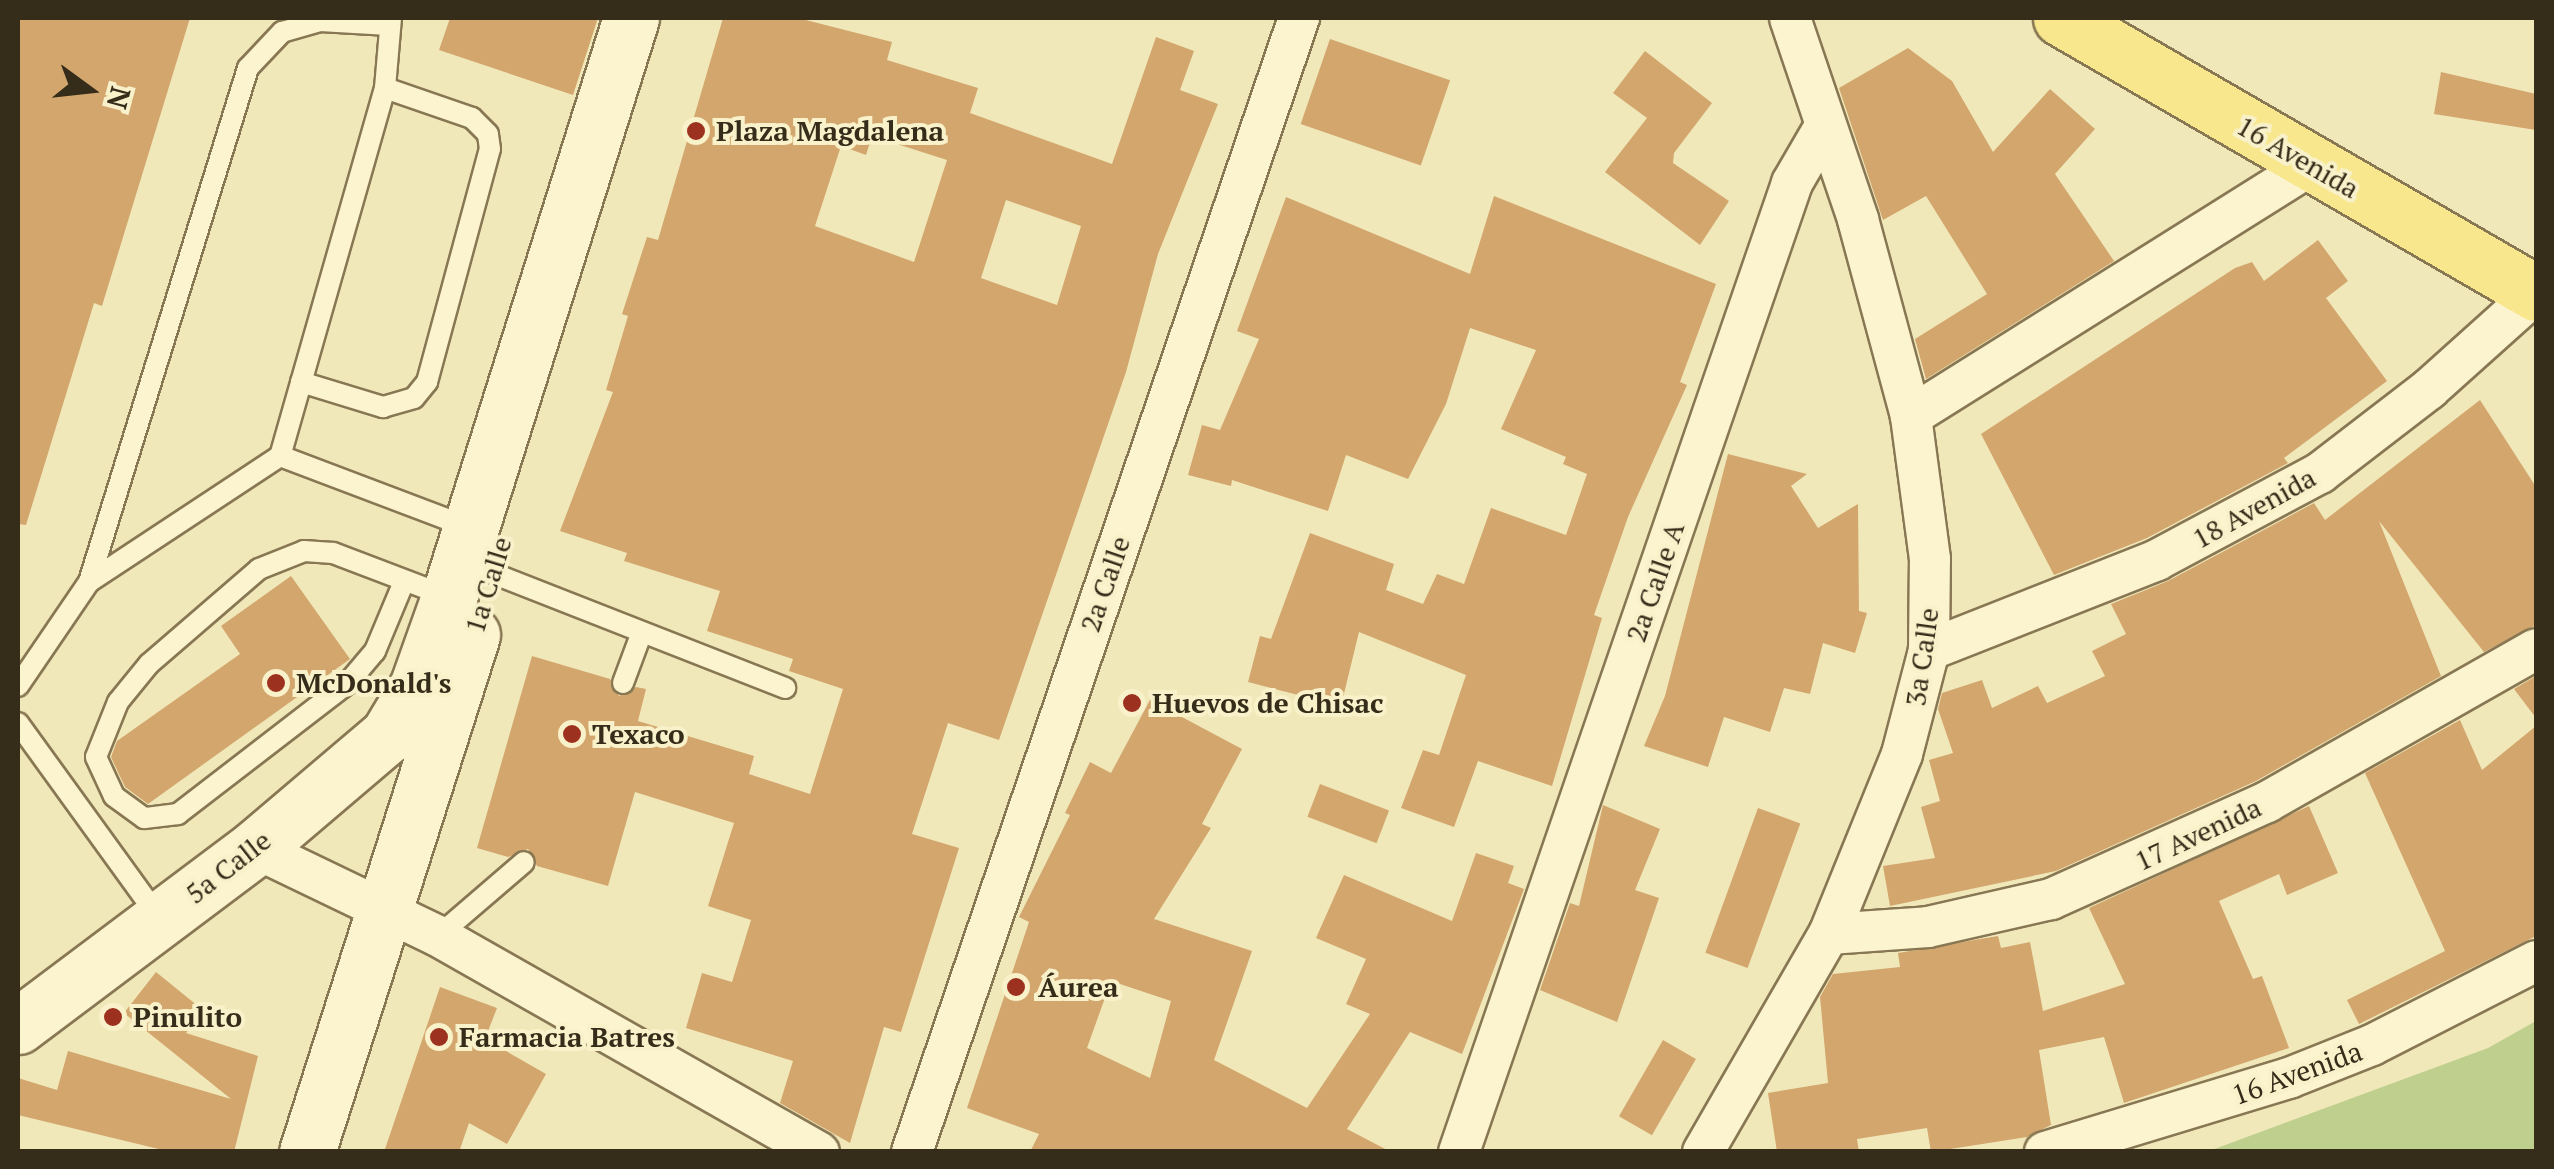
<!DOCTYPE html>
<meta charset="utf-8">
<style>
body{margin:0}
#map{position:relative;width:2554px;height:1169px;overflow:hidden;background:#f1e8ba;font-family:"PT Serif",serif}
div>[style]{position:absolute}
.green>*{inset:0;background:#becf8e}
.building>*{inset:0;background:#d2a66d;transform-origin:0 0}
.roads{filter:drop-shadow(2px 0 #887753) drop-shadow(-2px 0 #887753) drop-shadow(0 2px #887753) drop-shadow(0 -2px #887753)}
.service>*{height:20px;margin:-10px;padding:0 10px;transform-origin:10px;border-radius:10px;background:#fbf4ce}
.minor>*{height:40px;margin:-20px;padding:0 20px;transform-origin:20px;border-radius:20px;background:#fbf4ce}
.secondary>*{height:55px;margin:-27.5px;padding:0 27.5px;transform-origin:27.5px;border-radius:27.5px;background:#fbf4ce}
.primary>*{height:55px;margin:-27.5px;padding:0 27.5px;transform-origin:27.5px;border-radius:27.5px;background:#f8e78d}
.dots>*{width:28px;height:28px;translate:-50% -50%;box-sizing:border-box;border:5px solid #f8f1ca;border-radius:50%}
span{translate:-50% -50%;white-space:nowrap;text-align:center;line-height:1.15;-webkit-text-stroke:8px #f8f1ca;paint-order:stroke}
.poi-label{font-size:28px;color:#362c1a;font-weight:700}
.left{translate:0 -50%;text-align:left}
.street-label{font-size:28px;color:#362c1a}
.frame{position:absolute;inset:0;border:20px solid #362c1a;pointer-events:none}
.north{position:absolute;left:40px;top:40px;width:100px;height:100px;-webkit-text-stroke:8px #f8f1ca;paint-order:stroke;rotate:105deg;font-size:28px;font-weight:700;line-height:40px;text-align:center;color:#362c1a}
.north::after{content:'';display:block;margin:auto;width:35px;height:45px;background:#362c1a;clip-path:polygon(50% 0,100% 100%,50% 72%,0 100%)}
</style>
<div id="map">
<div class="green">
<div style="clip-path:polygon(2536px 1021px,2536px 1151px,2209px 1151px,2488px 1048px)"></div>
</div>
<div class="building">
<div style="clip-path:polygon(18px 18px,190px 18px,102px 306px,94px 303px,26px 525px,18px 524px)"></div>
<div style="clip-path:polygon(450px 18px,598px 18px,573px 95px,439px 50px)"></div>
<div style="clip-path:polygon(evenodd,723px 18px,798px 18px,892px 42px,887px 60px,978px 88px,970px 113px,1112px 164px,1156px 37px,1194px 51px,1180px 90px,1218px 104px,1158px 254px,1126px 372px,999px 740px,948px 723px,912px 834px,959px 848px,901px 1032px,884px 1027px,850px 1143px,780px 1103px,793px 1061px,686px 1028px,702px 973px,732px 982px,751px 920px,708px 906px,734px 823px,635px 792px,608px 886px,537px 866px,528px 849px,508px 857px,477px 848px,532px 656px,610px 679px,619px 696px,636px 687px,646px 689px,638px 721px,754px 756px,749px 774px,810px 794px,843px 689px,789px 671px,793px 659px,707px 631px,720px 591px,624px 561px,627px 553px,560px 531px,613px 392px,606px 390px,628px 316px,622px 314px,647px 237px,658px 240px,723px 18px,872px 136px,947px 160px,914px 262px,815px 226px,841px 146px,866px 155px,872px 136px,723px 18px,1006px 200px,1081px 226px,1057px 305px,981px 278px,1006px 200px)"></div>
<div style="left:1330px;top:39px;width:127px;height:90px;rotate:19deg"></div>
<div style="clip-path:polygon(1908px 48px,1952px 81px,1993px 152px,2050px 89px,2095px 129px,2055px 174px,2114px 261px,1926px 379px,1915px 339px,1987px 294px,1926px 196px,1883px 220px,1839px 88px)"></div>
<div style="clip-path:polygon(1645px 51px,1712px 103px,1674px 153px,1673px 163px,1729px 201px,1700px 245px,1605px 172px,1647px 118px,1613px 93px)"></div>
<div style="clip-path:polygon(2441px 72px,2536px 94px,2536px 130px,2434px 114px)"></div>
<div style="clip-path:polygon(1494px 196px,1716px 284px,1680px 382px,1687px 385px,1628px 517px,1594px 615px,1602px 618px,1552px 786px,1478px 761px,1454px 827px,1401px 808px,1423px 750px,1439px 755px,1466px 675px,1359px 632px,1341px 706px,1248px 682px,1260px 636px,1271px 639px,1310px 533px,1394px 564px,1386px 590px,1423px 604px,1437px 574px,1464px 584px,1491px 508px,1566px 535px,1587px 474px,1563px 464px,1566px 457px,1501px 429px,1536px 350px,1470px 328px,1446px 404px,1408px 479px,1346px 455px,1328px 511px,1232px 480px,1231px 486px,1188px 475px,1202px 425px,1220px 430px,1259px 339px,1237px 331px,1286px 197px,1470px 274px)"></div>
<div style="clip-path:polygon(2318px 240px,2348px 281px,2326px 298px,2387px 381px,2284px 458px,2288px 463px,2147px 538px,2054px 575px,1981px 434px,2235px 268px,2252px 262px,2264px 281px)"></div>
<div style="clip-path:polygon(2480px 400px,2536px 487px,2536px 625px,2484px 652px,2379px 521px,2441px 676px,2256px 781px,2056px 871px,1890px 906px,1883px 866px,1935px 858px,1921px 807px,1940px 801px,1929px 760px,1953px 753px,1938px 709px,1942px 693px,1982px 680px,1992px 708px,2038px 686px,2047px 703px,2105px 676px,2092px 651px,2126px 634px,2111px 604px,2168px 581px,2314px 503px,2325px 520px)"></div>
<div style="clip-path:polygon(1728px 454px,1807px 474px,1791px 486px,1818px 528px,1858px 504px,1859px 611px,1867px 613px,1855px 653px,1823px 643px,1810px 694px,1784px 688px,1770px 732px,1724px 717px,1708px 767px,1644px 746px,1665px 696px)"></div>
<div style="clip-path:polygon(291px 576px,350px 659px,148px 804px,125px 787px,111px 757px,117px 741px,240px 654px,221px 626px)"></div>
<div style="clip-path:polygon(2536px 676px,2536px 718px,2514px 689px)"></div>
<div style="clip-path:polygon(evenodd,1150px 700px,1242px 749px,1202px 824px,1211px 828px,1154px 919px,1252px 951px,1214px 1060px,1307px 1108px,1370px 1014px,1346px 1004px,1366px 959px,1316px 938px,1344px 875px,1452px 921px,1476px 853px,1514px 866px,1508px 883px,1524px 889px,1462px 1054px,1410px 1032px,1347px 1129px,1391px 1152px,1030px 1152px,1039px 1134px,967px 1108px,1029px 922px,1019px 917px,1070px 815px,1065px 813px,1090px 762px,1111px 773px,1150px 700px,1111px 981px,1171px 1001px,1150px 1078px,1087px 1048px,1111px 981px)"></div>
<div style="clip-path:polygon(2460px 720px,2482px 770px,2536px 726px,2536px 936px,2359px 1024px,2347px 1000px,2445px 951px,2365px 773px)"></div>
<div style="left:1320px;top:784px;width:74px;height:35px;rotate:21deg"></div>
<div style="clip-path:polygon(1603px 805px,1660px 829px,1635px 890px,1659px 898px,1617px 1022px,1540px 990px,1570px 903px,1579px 906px)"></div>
<div style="clip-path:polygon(2309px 806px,2338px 873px,2287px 895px,2279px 874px,2219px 901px,2253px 979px,2262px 976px,2289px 1048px,2124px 1103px,2104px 1037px,2039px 1050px,2051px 1125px,2027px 1137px,1931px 1152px,1927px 1128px,1857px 1139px,1859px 1152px,1777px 1152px,1768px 1093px,1828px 1083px,1820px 997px,1833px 974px,1900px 967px,1898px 953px,1998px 936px,2001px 948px,2030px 942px,2043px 1011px,2125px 984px,2089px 908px)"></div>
<div style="left:1758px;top:808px;width:45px;height:154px;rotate:20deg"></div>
<div style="clip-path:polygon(156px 972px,204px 1011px,186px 1033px,258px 1056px,234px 1152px,171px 1152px,18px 1115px,18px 1078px,57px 1090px,68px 1051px,231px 1099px,124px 1013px)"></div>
<div style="clip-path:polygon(440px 987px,497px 1008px,485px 1039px,546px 1074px,507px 1144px,469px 1123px,459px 1152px,384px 1152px)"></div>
<div style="left:1663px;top:1040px;width:38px;height:88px;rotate:30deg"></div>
</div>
<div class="roads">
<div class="service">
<div style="left:391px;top:18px;width:70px;rotate:94.9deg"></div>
<div style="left:385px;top:88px;width:383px;rotate:105.9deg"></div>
<div style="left:280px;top:456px;width:201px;rotate:20.7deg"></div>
<div style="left:301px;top:382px;width:86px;rotate:17deg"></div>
<div style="left:383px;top:407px;width:32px;rotate:-16deg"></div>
<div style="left:414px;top:398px;width:21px;rotate:-51deg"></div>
<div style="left:427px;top:382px;width:241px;rotate:-74.9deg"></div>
<div style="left:490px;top:149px;width:15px;rotate:-98deg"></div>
<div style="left:488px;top:134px;width:23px;rotate:-135deg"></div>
<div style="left:472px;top:118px;width:92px;rotate:-161deg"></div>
<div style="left:492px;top:573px;width:315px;rotate:21.4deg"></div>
<div style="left:89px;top:582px;width:538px;rotate:-72.81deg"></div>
<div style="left:248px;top:68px;width:50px;rotate:-46.6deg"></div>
<div style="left:282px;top:32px;width:40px;rotate:-16deg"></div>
<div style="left:320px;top:21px;width:69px;rotate:3.3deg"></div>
<div style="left:403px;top:584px;width:73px;rotate:112.7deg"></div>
<div style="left:375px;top:651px;width:42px;rotate:130.2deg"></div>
<div style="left:348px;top:683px;width:215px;rotate:142.4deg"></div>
<div style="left:178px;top:814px;width:34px;rotate:173deg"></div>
<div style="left:144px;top:818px;width:37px;rotate:-144deg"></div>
<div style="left:114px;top:796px;width:43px;rotate:-114.8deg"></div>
<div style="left:96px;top:757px;width:59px;rotate:-68.2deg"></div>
<div style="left:118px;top:702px;width:49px;rotate:-50.8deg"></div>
<div style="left:149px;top:664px;width:145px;rotate:-40.8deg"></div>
<div style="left:259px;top:569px;width:48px;rotate:-21.8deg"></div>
<div style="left:304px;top:551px;width:29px;rotate:4deg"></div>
<div style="left:333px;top:553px;width:124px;rotate:20.8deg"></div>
<div style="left:623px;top:683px;width:54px;rotate:-69.6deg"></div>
<div style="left:18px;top:686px;width:126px;rotate:-55.7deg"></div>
<div style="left:89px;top:582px;width:229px;rotate:-33.4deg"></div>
<div style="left:18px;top:723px;width:242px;rotate:54.1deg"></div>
<div style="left:438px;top:936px;width:113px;rotate:-40.7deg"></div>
</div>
<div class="minor">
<div style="left:1911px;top:416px;width:471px;rotate:-32.1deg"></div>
<div style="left:1929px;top:650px;width:245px;rotate:-21.5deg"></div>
<div style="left:2157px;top:560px;width:185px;rotate:-28.1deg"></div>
<div style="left:2320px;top:473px;width:138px;rotate:-37.6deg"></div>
<div style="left:2429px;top:389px;width:144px;rotate:-41.9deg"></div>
<div style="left:255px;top:848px;width:203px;rotate:25.7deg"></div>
<div style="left:438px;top:936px;width:438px;rotate:29.6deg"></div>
<div style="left:1829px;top:934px;width:99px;rotate:-4deg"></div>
<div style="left:1928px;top:927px;width:126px;rotate:-12.8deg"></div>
<div style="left:2051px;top:899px;width:237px;rotate:-24.2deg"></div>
<div style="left:2267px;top:802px;width:309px;rotate:-29.6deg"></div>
<div style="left:912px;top:1152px;width:1198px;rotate:-71.16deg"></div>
<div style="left:1459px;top:1152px;width:1025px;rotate:-71.03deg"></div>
<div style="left:1792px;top:183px;width:64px;rotate:-59.8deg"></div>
<div style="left:1703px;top:1152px;width:252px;rotate:-60deg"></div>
<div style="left:1829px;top:934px;width:194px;rotate:-67.9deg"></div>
<div style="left:1902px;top:754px;width:107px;rotate:-75.4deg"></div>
<div style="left:1929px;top:650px;width:91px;rotate:-89.4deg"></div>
<div style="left:1930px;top:559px;width:144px;rotate:-97.6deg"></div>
<div style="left:1911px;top:416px;width:204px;rotate:-105.1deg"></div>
<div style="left:1858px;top:219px;width:212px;rotate:-108.7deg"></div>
<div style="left:2045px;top:1152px;width:255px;rotate:-16.9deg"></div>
<div style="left:2289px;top:1078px;width:89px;rotate:-21.7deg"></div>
<div style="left:2372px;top:1045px;width:184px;rotate:-27.1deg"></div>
</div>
<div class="secondary">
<div style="left:18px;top:1026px;width:296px;rotate:-36.9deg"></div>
<div style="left:255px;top:848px;width:175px;rotate:-40.4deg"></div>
<div style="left:388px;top:735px;width:56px;rotate:-58.9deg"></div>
<div style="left:417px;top:687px;width:96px;rotate:-70.4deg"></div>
<div style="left:449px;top:597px;width:607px;rotate:-72.55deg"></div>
<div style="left:307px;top:1152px;width:543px;rotate:-72.3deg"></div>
</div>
<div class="primary">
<div style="left:2061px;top:18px;width:549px;rotate:30.07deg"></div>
</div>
</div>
<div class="dots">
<div style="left:696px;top:131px;background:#9c311f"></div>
<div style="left:276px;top:683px;background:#9c311f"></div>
<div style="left:1132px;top:703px;background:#9c311f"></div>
<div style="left:572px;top:734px;background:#9c311f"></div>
<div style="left:1016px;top:987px;background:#9c311f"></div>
<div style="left:113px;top:1017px;background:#9c311f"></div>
<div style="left:439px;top:1037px;background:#9c311f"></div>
</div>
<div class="poi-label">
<span class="left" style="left:716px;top:131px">Plaza Magdalena</span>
<span class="left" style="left:296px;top:683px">McDonald's</span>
<span class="left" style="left:1152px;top:703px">Huevos de Chisac</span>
<span class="left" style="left:592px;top:734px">Texaco</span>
<span class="left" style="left:1038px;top:987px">Áurea</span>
<span class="left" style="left:133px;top:1017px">Pinulito</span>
<span class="left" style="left:459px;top:1037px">Farmacia Batres</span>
</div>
<div class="street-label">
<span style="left:2298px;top:157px;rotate:30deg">16 Avenida</span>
<span style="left:2254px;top:508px;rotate:-29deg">18 Avenida</span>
<span style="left:1655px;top:582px;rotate:-71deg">2a Calle A</span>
<span style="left:1105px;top:584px;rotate:-71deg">2a Calle</span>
<span style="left:488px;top:585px;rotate:-73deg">1a Calle</span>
<span style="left:1922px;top:657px;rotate:-82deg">3a Calle</span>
<span style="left:2198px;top:834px;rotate:-25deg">17 Avenida</span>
<span style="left:228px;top:867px;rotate:-38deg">5a Calle</span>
<span style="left:2297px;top:1073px;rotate:-20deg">16 Avenida</span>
</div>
<div class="frame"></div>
<div class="north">N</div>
</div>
